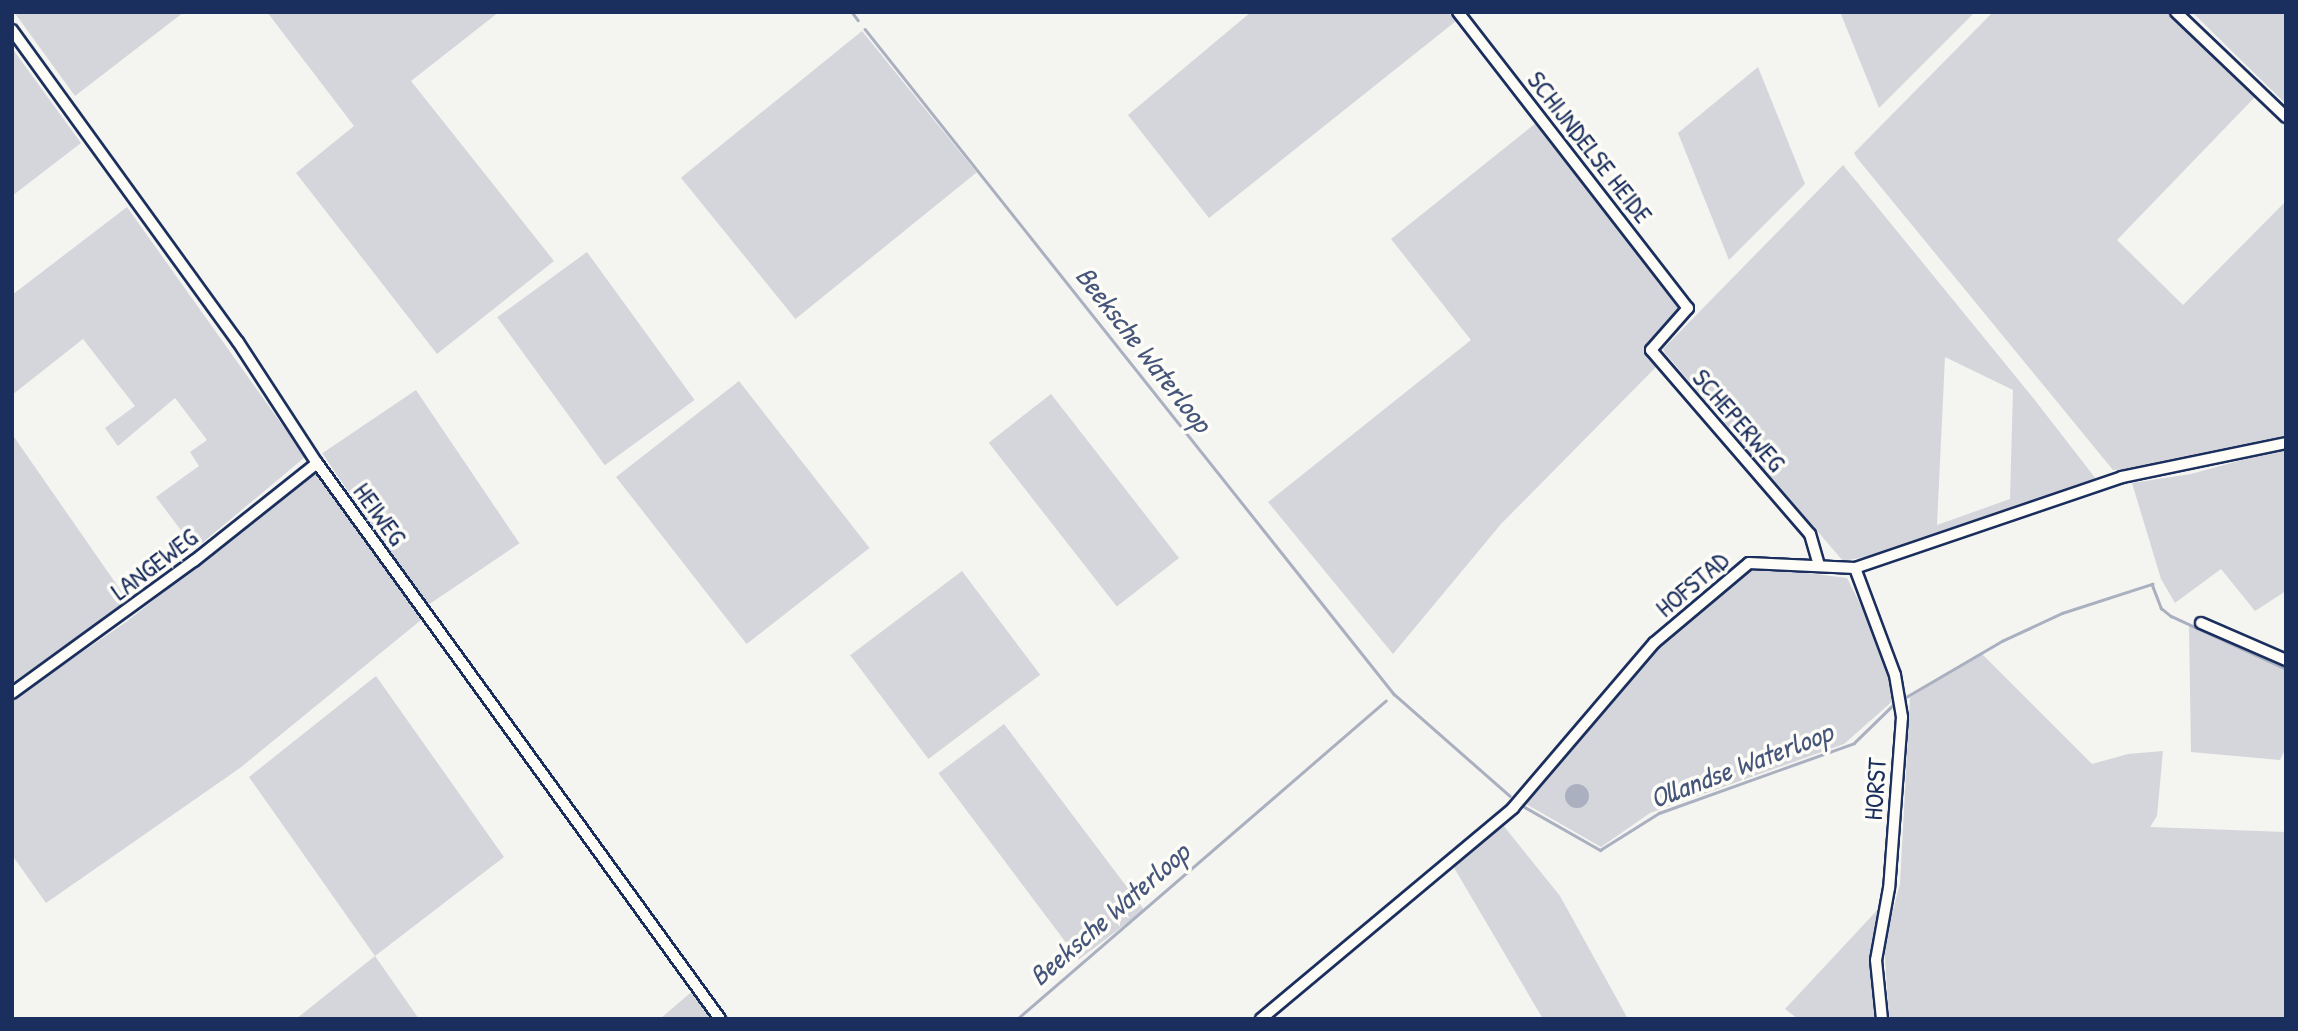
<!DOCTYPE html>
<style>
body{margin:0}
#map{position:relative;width:2298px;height:1031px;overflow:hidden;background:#f4f4f1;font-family:"Patrick Hand",sans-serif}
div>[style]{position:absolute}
.green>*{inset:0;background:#d4d6db;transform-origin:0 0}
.water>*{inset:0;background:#aab0bf}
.round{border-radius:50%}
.stream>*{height:2.5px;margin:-1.25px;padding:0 1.25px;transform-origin:1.25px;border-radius:1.25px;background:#aab0bf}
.roads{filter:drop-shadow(2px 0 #1b2f5e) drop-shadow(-2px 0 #1b2f5e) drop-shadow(0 2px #1b2f5e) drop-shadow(0 -2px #1b2f5e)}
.street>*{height:10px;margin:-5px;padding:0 5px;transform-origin:5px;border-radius:5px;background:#fdfcf7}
span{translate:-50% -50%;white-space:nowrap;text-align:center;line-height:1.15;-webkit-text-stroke:7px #fdfcf7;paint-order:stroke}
.street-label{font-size:26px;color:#1b2f5e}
.water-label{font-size:28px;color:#46567b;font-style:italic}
.frame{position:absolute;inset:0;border:14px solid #1b2f5e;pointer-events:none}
</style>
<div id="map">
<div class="green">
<div style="clip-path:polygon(14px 12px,184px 12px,75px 96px)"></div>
<div style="clip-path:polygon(267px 12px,499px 12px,411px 81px,554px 261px,437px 354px,296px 173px,354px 126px)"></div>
<div style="clip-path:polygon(1251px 12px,1448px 12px,1456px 21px,1209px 218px,1128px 115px)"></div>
<div style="clip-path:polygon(1840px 12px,1975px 12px,1879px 108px)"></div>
<div style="clip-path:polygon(1993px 12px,2170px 12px,2255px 97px,2117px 240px,2183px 305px,2286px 201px,2286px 435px,2172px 466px,2113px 470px,1857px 158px,1854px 153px)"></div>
<div style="clip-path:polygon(2192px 12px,2286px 12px,2286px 104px,2245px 64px)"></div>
<div style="left:862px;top:31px;width:182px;height:233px;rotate:51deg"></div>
<div style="clip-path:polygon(12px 48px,81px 143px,12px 196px)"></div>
<div style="clip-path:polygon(1758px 67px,1805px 184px,1729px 260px,1678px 133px)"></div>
<div style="clip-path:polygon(1536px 123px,1682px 307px,1649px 344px,1659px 364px,1501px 524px,1393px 654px,1268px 502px,1471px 340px,1391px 239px)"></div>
<div style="clip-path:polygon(evenodd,1843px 165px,2034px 399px,2096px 479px,1881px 554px,1843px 561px,1665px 353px,1663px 349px,1843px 165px,1945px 357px,2013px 390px,2010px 499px,1937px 525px,1945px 357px)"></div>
<div style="clip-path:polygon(127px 207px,305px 457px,195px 549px,156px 497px,199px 466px,190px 452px,207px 440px,175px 398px,118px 446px,105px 428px,135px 406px,83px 339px,12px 395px,12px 295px)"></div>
<div style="left:587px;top:252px;width:183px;height:111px;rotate:54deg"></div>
<div style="left:739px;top:381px;width:212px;height:156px;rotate:52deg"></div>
<div style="left:416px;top:390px;width:185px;height:113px;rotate:56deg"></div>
<div style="left:1051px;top:394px;width:208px;height:79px;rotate:52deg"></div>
<div style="clip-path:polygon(12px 434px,128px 601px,12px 683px)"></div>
<div style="clip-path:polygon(2286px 448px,2286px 591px,2255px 611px,2221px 569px,2175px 603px,2161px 579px,2132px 483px,2191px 474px)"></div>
<div style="clip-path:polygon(317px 471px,421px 620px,240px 768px,46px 903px,12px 855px,12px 700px,126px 622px)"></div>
<div style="clip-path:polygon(1752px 566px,1847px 578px,1878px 639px,1895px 699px,1844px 744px,1650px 813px,1601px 847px,1526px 804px,1657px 646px)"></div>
<div style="left:962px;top:571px;width:130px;height:140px;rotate:53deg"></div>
<div style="clip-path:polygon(2189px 625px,2286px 670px,2286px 748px,2280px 760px,2191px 752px)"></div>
<div style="clip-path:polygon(1981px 653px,2092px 764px,2128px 754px,2163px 751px,2157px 816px,2150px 827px,2286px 832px,2286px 1019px,1889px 1019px,1884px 943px,1900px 884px,1910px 697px)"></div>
<div style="clip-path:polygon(376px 676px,504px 857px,375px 956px,419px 1019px,296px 1019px,375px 956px,249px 777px)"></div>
<div style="left:1004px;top:724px;width:233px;height:82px;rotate:53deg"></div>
<div style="clip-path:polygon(1503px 825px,1560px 896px,1628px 1019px,1543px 1019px,1453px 866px)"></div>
<div style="clip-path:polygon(1882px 905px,1872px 965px,1877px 1019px,1798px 1019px,1785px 1009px)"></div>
<div style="clip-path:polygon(693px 992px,713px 1019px,660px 1019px,689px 994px)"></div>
</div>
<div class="water">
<div class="round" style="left:1565px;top:784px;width:24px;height:24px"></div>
</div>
<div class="stream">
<div style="left:852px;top:12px;width:10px;rotate:53deg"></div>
<div style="left:865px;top:29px;width:850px;rotate:51.5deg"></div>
<div style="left:1394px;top:694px;width:154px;rotate:41.3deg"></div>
<div style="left:1906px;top:697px;width:111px;rotate:-30.3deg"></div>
<div style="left:2002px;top:641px;width:66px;rotate:-25deg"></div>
<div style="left:2062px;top:613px;width:95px;rotate:-17.9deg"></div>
<div style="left:2152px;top:584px;width:26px;rotate:69deg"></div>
<div style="left:2161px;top:608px;width:13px;rotate:39deg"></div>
<div style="left:2171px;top:616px;width:127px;rotate:24.7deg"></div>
<div style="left:1523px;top:806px;width:89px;rotate:29.7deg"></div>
<div style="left:1600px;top:850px;width:70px;rotate:-32.1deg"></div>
<div style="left:1659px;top:813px;width:207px;rotate:-19.7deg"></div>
<div style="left:1854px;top:743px;width:54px;rotate:-44.3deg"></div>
<div style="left:1017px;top:1019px;width:487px;rotate:-40.8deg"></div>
</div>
<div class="roads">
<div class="street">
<div style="left:1458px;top:12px;width:375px;rotate:52.2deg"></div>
<div style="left:1688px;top:308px;width:56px;rotate:131.4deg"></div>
<div style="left:1651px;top:350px;width:243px;rotate:49.2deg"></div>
<div style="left:1810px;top:534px;width:33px;rotate:74deg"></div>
<div style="left:2176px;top:12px;width:152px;rotate:43.7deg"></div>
<div style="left:12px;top:30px;width:385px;rotate:54.1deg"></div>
<div style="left:238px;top:342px;width:145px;rotate:56.9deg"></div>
<div style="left:317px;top:463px;width:687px;rotate:54.06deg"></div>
<div style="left:1855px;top:568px;width:114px;rotate:69.5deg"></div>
<div style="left:1895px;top:675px;width:43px;rotate:80.5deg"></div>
<div style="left:1902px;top:717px;width:171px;rotate:94.3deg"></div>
<div style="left:1889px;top:888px;width:73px;rotate:100.2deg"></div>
<div style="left:1876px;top:960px;width:59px;rotate:84.2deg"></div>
<div style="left:2201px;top:623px;width:93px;rotate:23.5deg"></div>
<div style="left:12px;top:693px;width:225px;rotate:-36deg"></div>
<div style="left:194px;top:561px;width:157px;rotate:-38.5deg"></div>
<div style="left:1261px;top:1019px;width:329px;rotate:-39.9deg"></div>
<div style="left:1513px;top:808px;width:217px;rotate:-49.5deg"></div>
<div style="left:1654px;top:643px;width:124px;rotate:-40.1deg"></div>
<div style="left:1749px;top:563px;width:106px;rotate:2.7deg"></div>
<div style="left:1855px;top:568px;width:282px;rotate:-18.8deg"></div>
<div style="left:2122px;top:477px;width:167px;rotate:-11.7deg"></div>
</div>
</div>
<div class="street-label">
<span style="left:1590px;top:147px;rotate:52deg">SCHIJNDELSE HEIDE</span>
<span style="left:1739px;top:420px;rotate:49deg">SCHEPERWEG</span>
<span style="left:380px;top:514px;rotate:54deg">HEIWEG</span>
<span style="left:154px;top:564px;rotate:-37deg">LANGEWEG</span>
<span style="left:1692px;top:584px;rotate:-40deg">HOFSTAD</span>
<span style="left:1875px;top:789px;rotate:-86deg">HORST</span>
</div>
<div class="water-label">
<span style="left:1144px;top:349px;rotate:52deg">Beeksche Waterloop</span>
<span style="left:1741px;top:765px;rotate:-21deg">Ollandse Waterloop</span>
<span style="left:1109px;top:914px;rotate:-41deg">Beeksche Waterloop</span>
</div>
<div class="frame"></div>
</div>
